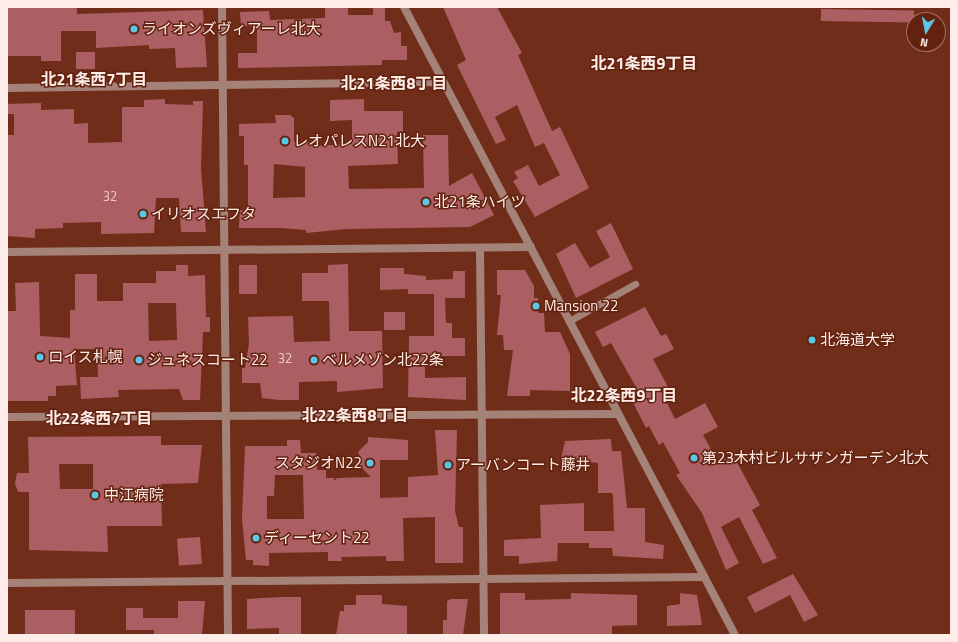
<!DOCTYPE html>
<meta charset="utf-8">
<style>
body{margin:0}
#map{position:relative;width:958px;height:642px;overflow:hidden;background:#702e1a;font-family:"Titillium Web","Noto Sans JP",sans-serif}
div>[style]{position:absolute}
.building>*{inset:0;background:#ab5f63;transform-origin:0 0}
.service>*{height:7px;margin:-3.5px;padding:0 3.5px;transform-origin:3.5px;border-radius:3.5px;background:#a48278}
.minor>*{height:8px;margin:-4px;padding:0 4px;transform-origin:4px;border-radius:4px;background:#a48278}
.dots>*{width:11px;height:11px;translate:-50% -50%;box-sizing:border-box;border:2px solid #63220f;border-radius:50%}
span{translate:-50% -50%;white-space:nowrap;text-align:center;line-height:1.15;-webkit-text-stroke:3px #63220f;paint-order:stroke}
.number-label{font-size:13px;color:#e8c9c6}
.number-label span{-webkit-text-stroke-width:0}
.poi-label{font-size:15px;color:#fdece7}
.left{translate:0 -50%;text-align:left}
.right{translate:-100% -50%;text-align:right}
.neighbourhood-label{font-size:16px;color:#fdece7;font-weight:700}
.frame{position:absolute;inset:0;border:8px solid #fdece7;pointer-events:none}
.north{position:absolute;left:906px;top:12px;width:40px;height:40px;box-sizing:border-box;background:#63220f;border:1px solid #a17365;border-radius:50%;rotate:190deg;font-size:11px;font-weight:700;line-height:16px;text-align:center;color:#fdece7}
.north::after{content:'';display:block;margin:auto;width:14px;height:18px;background:#59c8e4;clip-path:polygon(50% 0,100% 100%,50% 72%,0 100%)}
</style>
<div id="map">
<div class="building">
<div style="clip-path:polygon(7px 7px,77px 8px,77px 14px,203px 10px,207px 67px,176px 68px,175px 48px,149px 49px,149px 45px,96px 48px,96px 31px,61px 31px,61px 61px,41px 61px,41px 56px,7px 56px)"></div>
<div style="clip-path:polygon(325px 7px,348px 7px,348px 15px,373px 15px,373px 7px,385px 7px,385px 21px,390px 21px,394px 33px,401px 32px,401px 46px,407px 46px,407px 60px,382px 60px,382px 65px,238px 68px,238px 53px,257px 53px,257px 26px,241px 26px,240px 12px,269px 11px,270px 20px,325px 18px)"></div>
<div style="clip-path:polygon(443px 7px,497px 7px,522px 53px,518px 55px,552px 131px,560px 127px,589px 188px,535px 217px,513px 181px,518px 178px,514px 172px,528px 165px,539px 186px,560px 175px,544px 143px,535px 147px,517px 105px,495px 117px,506px 140px,496px 144px,457px 65px,466px 60px)"></div>
<div style="left:821px;top:9px;width:93px;height:12px;rotate:1deg"></div>
<div style="left:95px;top:52px;width:17px;height:19px;rotate:90deg"></div>
<div style="clip-path:polygon(165px 99px,165px 104px,193px 105px,193px 101px,203px 101px,201px 168px,206px 232px,181px 232px,179px 198px,156px 198px,154px 233px,101px 234px,101px 222px,63px 223px,63px 228px,35px 229px,35px 238px,7px 236px,7px 135px,14px 135px,14px 114px,7px 114px,7px 104px,41px 103px,41px 110px,74px 109px,74px 124px,88px 123px,88px 143px,122px 142px,122px 107px,144px 107px,144px 100px)"></div>
<div style="clip-path:polygon(evenodd,364px 99px,364px 111px,403px 111px,403px 132px,397px 132px,398px 164px,348px 166px,349px 189px,424px 188px,423px 135px,448px 135px,449px 186px,472px 173px,494px 215px,470px 227px,347px 229px,306px 233px,306px 230px,281px 228px,239px 228px,240px 210px,248px 211px,248px 165px,244px 165px,244px 136px,239px 136px,239px 124px,276px 123px,275px 115px,290px 115px,294px 118px,294px 142px,313px 142px,314px 146px,352px 144px,352px 120px,330px 121px,330px 100px,364px 99px,274px 164px,305px 167px,305px 197px,273px 198px,274px 164px)"></div>
<div style="clip-path:polygon(611px 223px,633px 269px,576px 298px,556px 254px,575px 243px,590px 268px,610px 257px,596px 231px)"></div>
<div style="clip-path:polygon(348px 264px,349px 331px,382px 331px,383px 388px,337px 392px,337px 381px,299px 382px,299px 400px,279px 400px,262px 398px,260px 383px,242px 383px,242px 368px,245px 368px,249px 344px,248px 317px,293px 316px,294px 342px,330px 341px,329px 301px,302px 301px,302px 273px,328px 273px,328px 265px)"></div>
<div style="clip-path:polygon(evenodd,176px 265px,188px 265px,188px 276px,205px 275px,206px 317px,210px 317px,210px 332px,203px 332px,200px 400px,183px 400px,179px 389px,118px 390px,119px 397px,81px 399px,80px 377px,98px 377px,97px 349px,74px 349px,77px 385px,56px 386px,56px 396px,48px 396px,48px 401px,7px 401px,7px 311px,16px 311px,15px 283px,39px 282px,40px 336px,70px 338px,70px 310px,75px 310px,75px 274px,97px 274px,97px 301px,123px 301px,123px 283px,156px 283px,156px 271px,176px 271px,176px 265px,148px 303px,176px 303px,177px 340px,149px 341px,148px 303px)"></div>
<div style="left:239px;top:265px;width:18px;height:29px"></div>
<div style="clip-path:polygon(380px 268px,404px 268px,404px 274px,426px 276px,426px 280px,453px 279px,453px 271px,465px 271px,465px 298px,445px 298px,446px 323px,452px 323px,452px 338px,465px 338px,465px 356px,425px 356px,425px 378px,466px 377px,466px 400px,408px 397px,409px 336px,434px 336px,434px 294px,408px 294px,408px 289px,380px 290px)"></div>
<div style="clip-path:polygon(497px 270px,525px 270px,534px 286px,534px 298px,538px 298px,538px 313px,544px 313px,545px 332px,560px 332px,570px 354px,570px 391px,530px 390px,530px 396px,507px 396px,513px 350px,504px 350px,503px 335px,497px 335px,501px 295px,497px 295px)"></div>
<div style="clip-path:polygon(645px 307px,661px 336px,666px 334px,674px 349px,653px 359px,668px 387px,661px 391px,675px 419px,705px 403px,718px 427px,703px 435px,719px 463px,733px 455px,760px 505px,752px 510px,777px 558px,763px 564px,739px 517px,721px 527px,739px 563px,726px 570px,702px 513px,676px 475px,680px 473px,663px 442px,659px 445px,649px 426px,646px 428px,627px 391px,636px 387px,611px 343px,603px 347px,595px 332px)"></div>
<div style="left:384px;top:312px;width:21px;height:18px"></div>
<div style="clip-path:polygon(evenodd,435px 430px,457px 430px,455px 511px,459px 527px,463px 527px,463px 563px,435px 563px,435px 517px,403px 518px,404px 561px,386px 561px,386px 556px,341px 557px,342px 561px,328px 561px,328px 552px,269px 553px,269px 566px,253px 565px,253px 560px,246px 560px,242px 519px,245px 446px,287px 446px,287px 440px,300px 440px,301px 453px,316px 453px,317px 470px,326px 470px,326px 478px,334px 478px,334px 481px,337px 478px,371px 477px,359px 465px,362px 461px,358px 452px,368px 442px,368px 437px,408px 440px,408px 460px,380px 460px,380px 498px,408px 497px,408px 477px,438px 475px,435px 430px,275px 475px,303px 475px,304px 519px,267px 519px,267px 496px,274px 496px,275px 475px)"></div>
<div style="clip-path:polygon(evenodd,161px 436px,161px 445px,202px 445px,198px 483px,161px 484px,162px 526px,107px 526px,108px 552px,29px 550px,29px 492px,18px 492px,15px 483px,17px 473px,29px 473px,28px 437px,161px 436px,59px 464px,93px 464px,93px 489px,60px 489px,59px 464px)"></div>
<div style="clip-path:polygon(611px 439px,612px 451px,621px 451px,627px 508px,645px 508px,645px 542px,664px 545px,663px 559px,613px 556px,612px 548px,589px 548px,589px 543px,558px 543px,557px 561px,519px 564px,519px 556px,504px 556px,504px 540px,541px 538px,540px 505px,584px 503px,584px 531px,614px 531px,613px 496px,612px 493px,598px 493px,598px 463px,561px 459px,565px 441px)"></div>
<div style="left:200px;top:537px;width:27px;height:23px;rotate:86deg"></div>
<div style="clip-path:polygon(793px 574px,818px 615px,804px 622px,790px 595px,755px 613px,747px 597px)"></div>
<div style="clip-path:polygon(500px 593px,525px 593px,525px 600px,571px 599px,571px 593px,637px 595px,637px 625px,612px 626px,612px 635px,500px 634px)"></div>
<div style="clip-path:polygon(680px 593px,697px 595px,702px 625px,667px 626px,667px 606px,680px 604px)"></div>
<div style="clip-path:polygon(356px 595px,382px 595px,382px 604px,407px 606px,407px 635px,336px 635px,340px 611px,344px 611px,344px 605px,356px 605px)"></div>
<div style="clip-path:polygon(282px 597px,301px 597px,301px 635px,279px 635px,279px 628px,247px 629px,247px 599px)"></div>
<div style="clip-path:polygon(451px 599px,468px 599px,463px 635px,443px 635px,443px 620px,447px 620px,447px 601px)"></div>
<div style="clip-path:polygon(178px 601px,205px 601px,202px 634px,154px 635px,154px 630px,126px 630px,126px 608px,143px 608px,143px 618px,178px 618px)"></div>
<div style="left:75px;top:610px;width:25px;height:50px;rotate:90deg"></div>
</div>
<div class="service">
<div style="left:569px;top:321px;width:76px;rotate:-29.3deg"></div>
</div>
<div class="minor">
<div style="left:222px;top:7px;width:628px;rotate:89.45deg"></div>
<div style="left:404px;top:7px;width:710px;rotate:62.21deg"></div>
<div style="left:7px;top:88px;width:436px;rotate:-0.8deg"></div>
<div style="left:480px;top:248px;width:387px;rotate:89.4deg"></div>
<div style="left:7px;top:252px;width:524px;rotate:-0.55deg"></div>
<div style="left:7px;top:417px;width:610px;rotate:-0.28deg"></div>
<div style="left:7px;top:583px;width:697px;rotate:-0.49deg"></div>
</div>
<div class="dots">
<div style="left:134px;top:29px;background:#59c8e4"></div>
<div style="left:285px;top:141px;background:#59c8e4"></div>
<div style="left:426px;top:202px;background:#59c8e4"></div>
<div style="left:143px;top:214px;background:#59c8e4"></div>
<div style="left:536px;top:306px;background:#59c8e4"></div>
<div style="left:812px;top:340px;background:#59c8e4"></div>
<div style="left:40px;top:357px;background:#59c8e4"></div>
<div style="left:139px;top:360px;background:#59c8e4"></div>
<div style="left:314px;top:360px;background:#59c8e4"></div>
<div style="left:694px;top:458px;background:#59c8e4"></div>
<div style="left:370px;top:463px;background:#59c8e4"></div>
<div style="left:448px;top:465px;background:#59c8e4"></div>
<div style="left:95px;top:495px;background:#59c8e4"></div>
<div style="left:256px;top:538px;background:#59c8e4"></div>
</div>
<div class="number-label">
<span style="left:110px;top:196px">32</span>
<span style="left:285px;top:358px">32</span>
</div>
<div class="poi-label">
<span class="left" style="left:142px;top:29px">ライオンズヴィアーレ北大</span>
<span class="left" style="left:293px;top:141px">レオパレスN21北大</span>
<span class="left" style="left:434px;top:202px">北21条ハイツ</span>
<span class="left" style="left:151px;top:214px">イリオスエフタ</span>
<span class="left" style="left:544px;top:306px">Mansion 22</span>
<span class="left" style="left:820px;top:340px">北海道大学</span>
<span class="left" style="left:48px;top:357px">ロイス札幌</span>
<span class="left" style="left:147px;top:360px">ジュネスコート22</span>
<span class="left" style="left:322px;top:360px">ベルメゾン北22条</span>
<span class="left" style="left:702px;top:458px">第23木村ビルサザンガーデン北大</span>
<span class="right" style="left:362px;top:463px">スタジオN22</span>
<span class="left" style="left:456px;top:465px">アーバンコート藤井</span>
<span class="left" style="left:104px;top:495px">中江病院</span>
<span class="left" style="left:264px;top:538px">ディーセント22</span>
</div>
<div class="neighbourhood-label">
<span style="left:644px;top:63px">北21条西9丁目</span>
<span style="left:94px;top:79px">北21条西7丁目</span>
<span style="left:394px;top:83px">北21条西8丁目</span>
<span style="left:624px;top:395px">北22条西9丁目</span>
<span style="left:355px;top:415px">北22条西8丁目</span>
<span style="left:99px;top:418px">北22条西7丁目</span>
</div>
<div class="frame"></div>
<div class="north">N</div>
</div>
